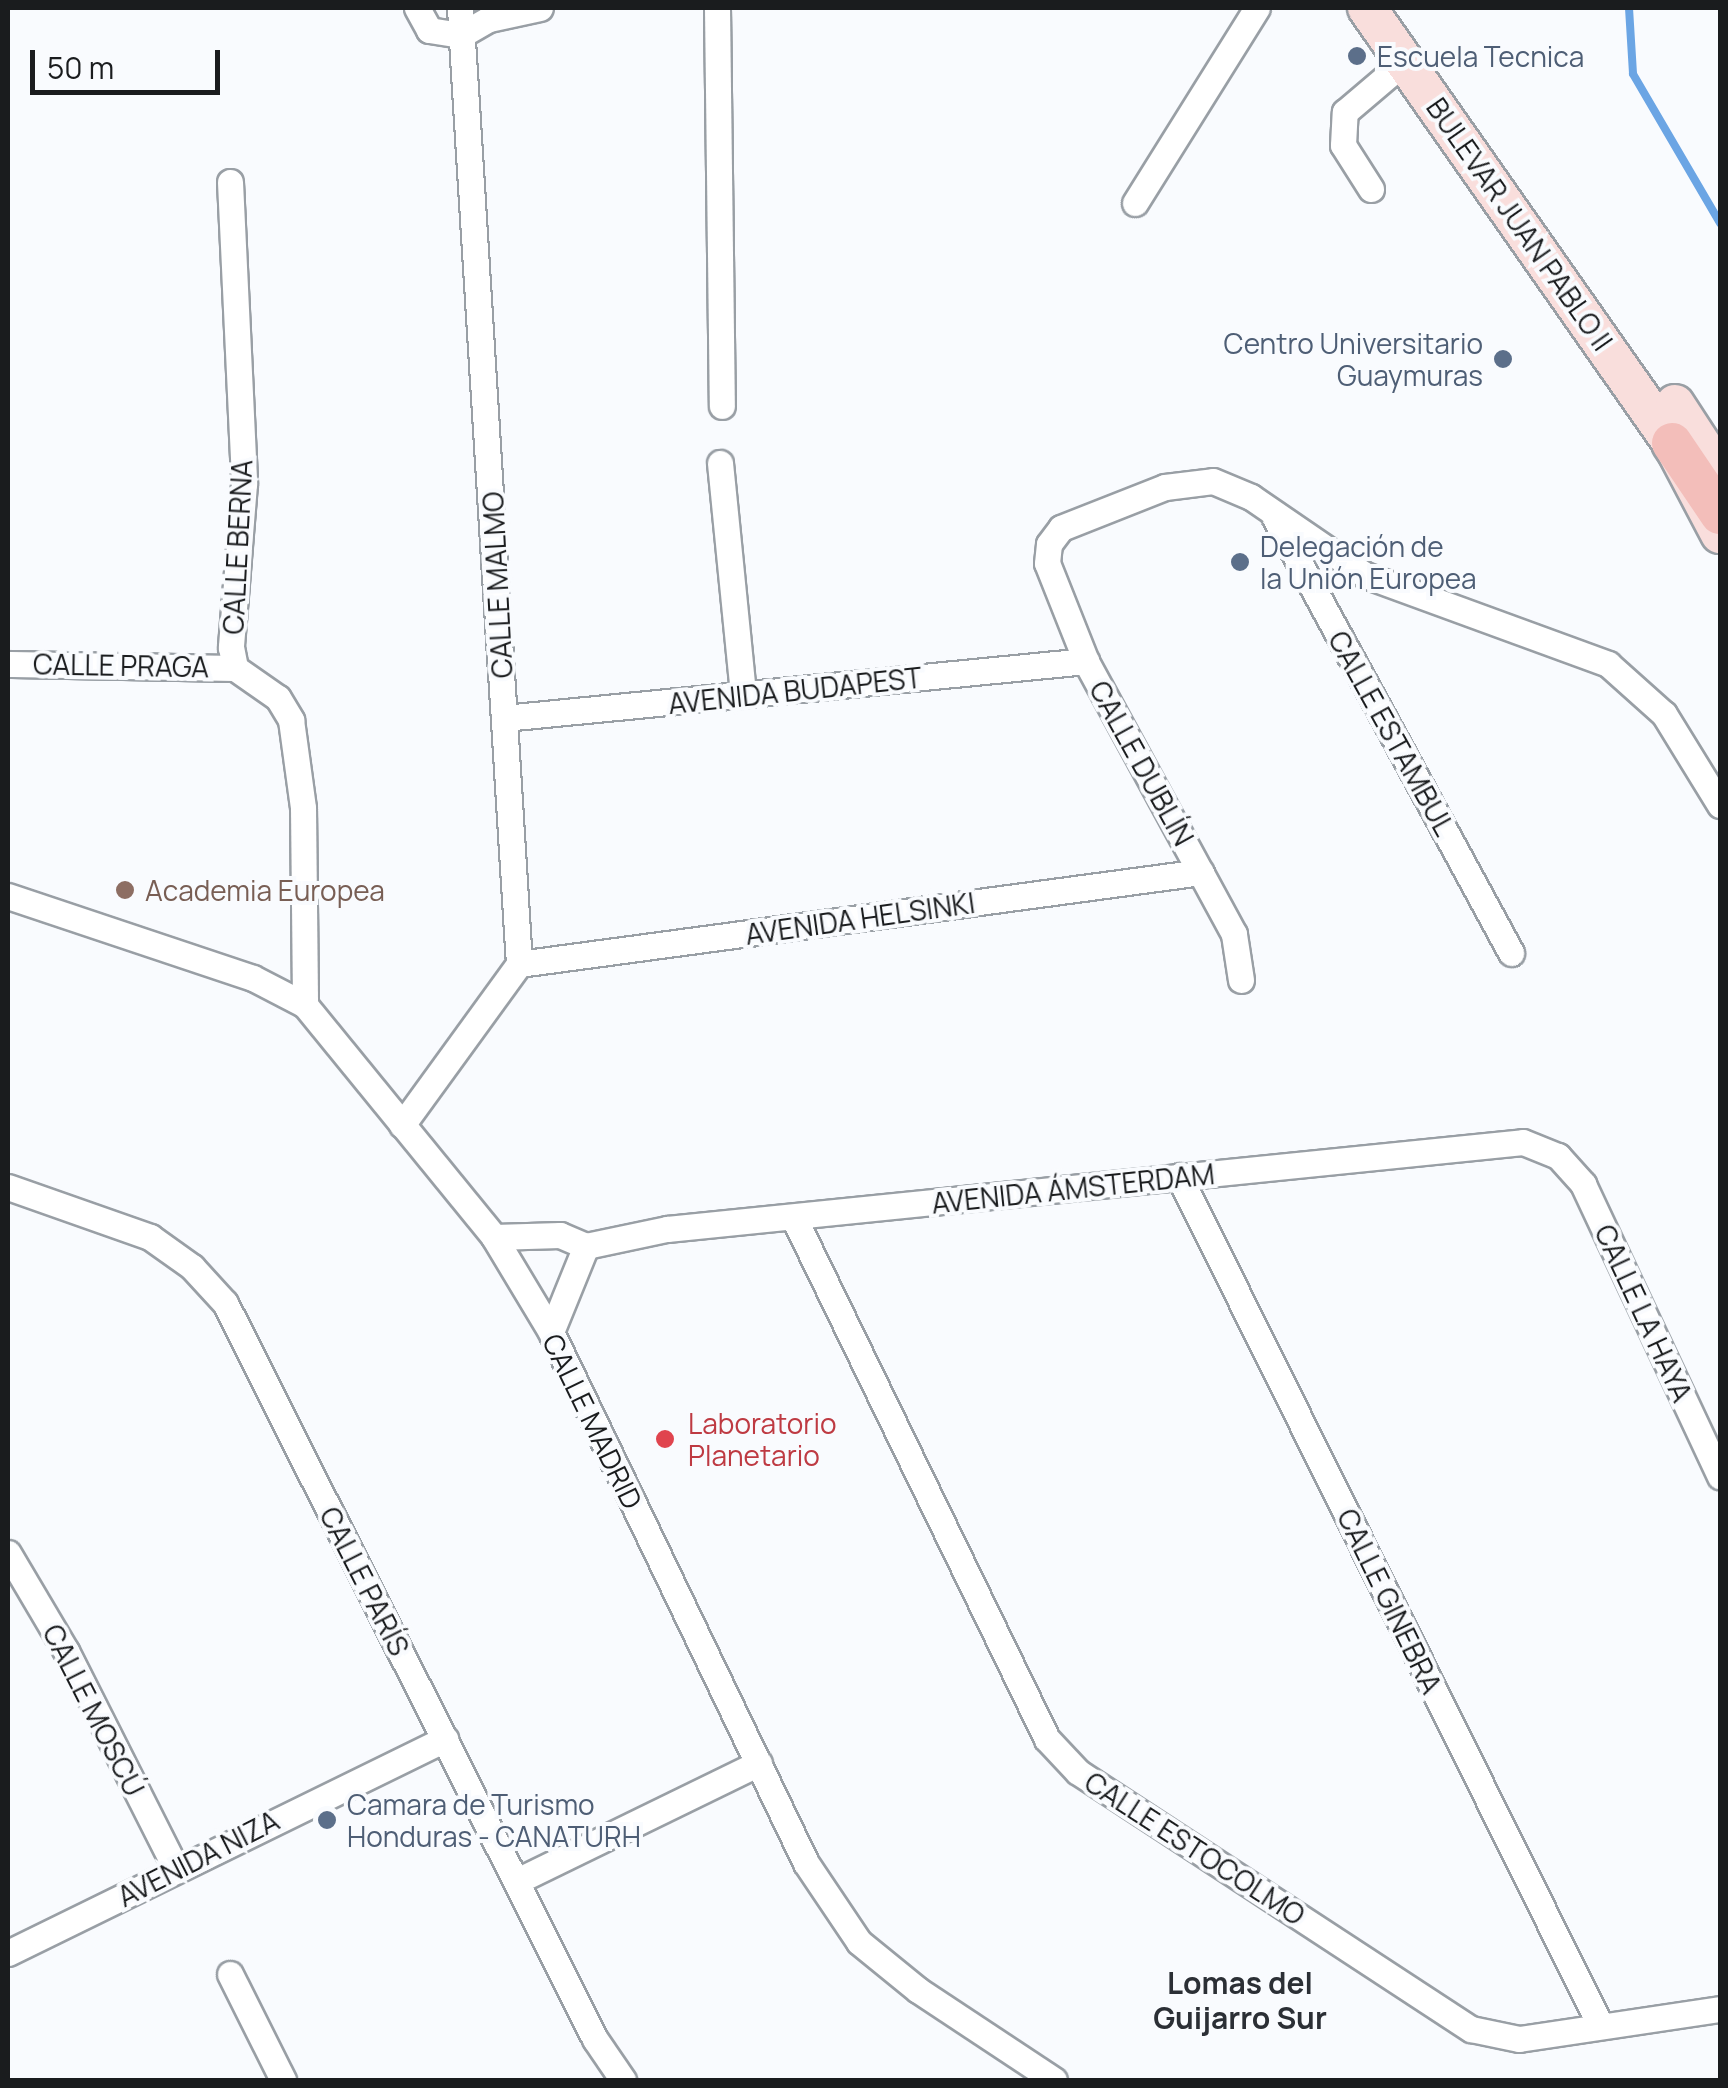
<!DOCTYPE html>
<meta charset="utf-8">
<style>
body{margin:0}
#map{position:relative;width:1728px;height:2088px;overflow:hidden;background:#f9fbfe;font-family:Manrope,sans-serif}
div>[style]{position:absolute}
.stream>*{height:8px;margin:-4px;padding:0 4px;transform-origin:4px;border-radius:4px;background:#6ba5e4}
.roads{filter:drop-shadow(2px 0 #999fa5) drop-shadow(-2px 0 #999fa5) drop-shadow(0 2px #999fa5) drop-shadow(0 -2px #999fa5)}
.minor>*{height:25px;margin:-12.5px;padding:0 12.5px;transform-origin:12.5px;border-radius:12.5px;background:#fff}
.secondary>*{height:38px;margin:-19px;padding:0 19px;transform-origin:19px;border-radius:19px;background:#f9dedc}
.primary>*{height:40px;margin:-20px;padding:0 20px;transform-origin:20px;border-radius:20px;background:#f3beba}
.dots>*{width:28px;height:28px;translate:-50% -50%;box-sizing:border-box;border:5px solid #f9fbfe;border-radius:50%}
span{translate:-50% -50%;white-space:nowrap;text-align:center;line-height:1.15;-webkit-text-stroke:8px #f9fbfe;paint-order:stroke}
.service-label{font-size:28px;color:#4e5e75}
.left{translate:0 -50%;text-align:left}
.right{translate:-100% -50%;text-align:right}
.street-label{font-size:28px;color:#1a1c1e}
.education-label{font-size:28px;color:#785e54}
.health-label{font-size:28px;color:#be3a42}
.neighbourhood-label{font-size:30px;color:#2b2f35;font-weight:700}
.frame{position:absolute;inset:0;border:10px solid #1a1c1e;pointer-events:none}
.scale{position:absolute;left:30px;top:50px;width:190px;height:45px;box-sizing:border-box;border:5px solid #1a1c1e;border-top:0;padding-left:12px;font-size:30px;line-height:35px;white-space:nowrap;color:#1a1c1e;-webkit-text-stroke:8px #f9fbfe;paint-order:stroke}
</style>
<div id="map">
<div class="stream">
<div style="left:1629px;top:8px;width:66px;rotate:86.5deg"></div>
<div style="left:1633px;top:74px;width:173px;rotate:59.7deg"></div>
</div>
<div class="roads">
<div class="minor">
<div style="left:417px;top:8px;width:25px;rotate:61deg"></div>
<div style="left:429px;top:30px;width:32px;rotate:9deg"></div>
<div style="left:461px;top:35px;width:32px;rotate:-30deg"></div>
<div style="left:489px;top:19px;width:52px;rotate:-12.2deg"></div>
<div style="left:717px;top:8px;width:398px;rotate:89.3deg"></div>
<div style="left:230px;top:182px;width:302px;rotate:87.3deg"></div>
<div style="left:244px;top:484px;width:164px;rotate:94.6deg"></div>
<div style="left:231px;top:647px;width:21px;rotate:79deg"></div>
<div style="left:235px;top:668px;width:52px;rotate:34.9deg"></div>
<div style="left:278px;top:698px;width:26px;rotate:59deg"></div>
<div style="left:291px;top:720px;width:89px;rotate:82.2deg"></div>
<div style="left:303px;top:808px;width:197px;rotate:89.4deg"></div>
<div style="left:1371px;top:189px;width:52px;rotate:-122.5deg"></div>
<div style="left:1343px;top:145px;width:33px;rotate:-87deg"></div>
<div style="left:1345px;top:112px;width:80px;rotate:-40.4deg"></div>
<div style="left:1135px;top:203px;width:230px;rotate:-58deg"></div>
<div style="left:720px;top:463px;width:233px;rotate:84.3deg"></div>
<div style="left:1275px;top:518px;width:495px;rotate:61.5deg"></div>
<div style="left:8px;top:664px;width:227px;rotate:1deg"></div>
<div style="left:504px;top:718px;width:585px;rotate:-5.59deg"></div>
<div style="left:8px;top:896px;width:258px;rotate:18.5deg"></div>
<div style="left:253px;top:978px;width:59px;rotate:27.4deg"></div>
<div style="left:305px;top:1005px;width:299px;rotate:50.8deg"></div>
<div style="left:494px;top:1237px;width:111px;rotate:59deg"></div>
<div style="left:551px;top:1332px;width:589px;rotate:64.35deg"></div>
<div style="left:806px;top:1863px;width:95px;rotate:56.1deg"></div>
<div style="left:859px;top:1942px;width:76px;rotate:39.1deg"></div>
<div style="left:918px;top:1990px;width:163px;rotate:33.5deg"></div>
<div style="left:519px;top:964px;width:688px;rotate:-7.68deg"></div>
<div style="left:1241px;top:980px;width:47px;rotate:-98.7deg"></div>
<div style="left:1234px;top:934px;width:311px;rotate:-118.5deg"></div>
<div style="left:1086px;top:661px;width:105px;rotate:-111.7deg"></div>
<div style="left:1047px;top:563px;width:19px;rotate:-84deg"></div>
<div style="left:1049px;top:544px;width:20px;rotate:-53deg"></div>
<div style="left:1061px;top:528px;width:112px;rotate:-21.5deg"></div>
<div style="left:1165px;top:487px;width:48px;rotate:-7.1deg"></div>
<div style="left:1213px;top:481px;width:41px;rotate:22.8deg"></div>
<div style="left:1251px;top:497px;width:138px;rotate:34.4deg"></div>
<div style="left:1365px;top:575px;width:259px;rotate:20.1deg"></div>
<div style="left:1608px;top:664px;width:75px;rotate:41.8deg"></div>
<div style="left:1664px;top:714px;width:107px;rotate:58.4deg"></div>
<div style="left:402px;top:1125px;width:199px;rotate:-54deg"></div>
<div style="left:519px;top:964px;width:958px;rotate:-93.53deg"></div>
<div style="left:1179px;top:1176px;width:948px;rotate:63.62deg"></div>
<div style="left:8px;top:1187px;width:151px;rotate:19.4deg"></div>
<div style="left:150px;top:1237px;width:52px;rotate:35.5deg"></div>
<div style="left:192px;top:1267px;width:49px;rotate:47.5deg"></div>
<div style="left:225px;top:1303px;width:824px;rotate:63.31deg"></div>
<div style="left:595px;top:2039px;width:50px;rotate:55.7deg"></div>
<div style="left:794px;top:1218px;width:579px;rotate:64.1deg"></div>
<div style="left:1047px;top:1739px;width:45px;rotate:46.8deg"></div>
<div style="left:1078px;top:1772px;width:470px;rotate:33.2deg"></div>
<div style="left:1471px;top:2029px;width:49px;rotate:11.8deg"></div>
<div style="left:1519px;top:2039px;width:203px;rotate:-8.5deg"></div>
<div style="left:494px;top:1237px;width:66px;rotate:-1.7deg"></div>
<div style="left:560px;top:1235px;width:28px;rotate:23deg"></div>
<div style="left:586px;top:1246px;width:83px;rotate:-11.9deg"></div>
<div style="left:667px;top:1229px;width:860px;rotate:-5.8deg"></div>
<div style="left:1523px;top:1142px;width:38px;rotate:22deg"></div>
<div style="left:1558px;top:1156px;width:38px;rotate:48deg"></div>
<div style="left:1583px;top:1184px;width:323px;rotate:64.9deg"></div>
<div style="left:551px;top:1332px;width:93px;rotate:-67.9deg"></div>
<div style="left:8px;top:1553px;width:114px;rotate:59.4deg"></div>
<div style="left:66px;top:1651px;width:244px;rotate:63.2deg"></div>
<div style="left:519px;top:1880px;width:267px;rotate:-26deg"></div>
<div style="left:8px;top:1953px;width:487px;rotate:-26.1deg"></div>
<div style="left:230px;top:1974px;width:119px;rotate:63.4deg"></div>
</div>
<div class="secondary">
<div style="left:1367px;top:8px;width:531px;rotate:54.96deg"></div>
<div style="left:1672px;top:443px;width:103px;rotate:62.2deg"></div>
<div style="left:1675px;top:404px;width:82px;rotate:56.9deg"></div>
</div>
<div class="primary">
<div style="left:1672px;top:443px;width:86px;rotate:55.9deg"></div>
</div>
</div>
<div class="dots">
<div style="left:1357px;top:56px;background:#5c6f8a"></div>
<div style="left:1503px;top:359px;background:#5c6f8a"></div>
<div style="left:1240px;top:562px;background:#5c6f8a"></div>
<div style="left:125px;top:890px;background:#8d6e63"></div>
<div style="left:665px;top:1439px;background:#e0444e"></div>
<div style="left:327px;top:1820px;background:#5c6f8a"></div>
</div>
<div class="service-label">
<span class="left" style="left:1377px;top:56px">Escuela Tecnica</span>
<span class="right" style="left:1483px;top:359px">Centro Universitario<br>Guaymuras</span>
<span class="left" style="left:1260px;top:562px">Delegación de<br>la Unión Europea</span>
<span class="left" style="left:347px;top:1820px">Camara de Turismo<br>Honduras - CANATURH</span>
</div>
<div class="street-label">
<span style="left:1520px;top:224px;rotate:55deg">BULEVAR JUAN PABLO II</span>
<span style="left:237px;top:547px;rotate:-87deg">CALLE BERNA</span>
<span style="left:497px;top:585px;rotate:-93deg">CALLE MALMO</span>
<span style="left:121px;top:665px;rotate:1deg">CALLE PRAGA</span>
<span style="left:795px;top:690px;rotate:-6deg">AVENIDA BUDAPEST</span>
<span style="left:1392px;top:733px;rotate:61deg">CALLE ESTAMBUL</span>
<span style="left:1142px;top:763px;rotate:61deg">CALLE DUBLÍN</span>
<span style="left:860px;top:918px;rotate:-8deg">AVENIDA HELSINKI</span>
<span style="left:1073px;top:1188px;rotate:-6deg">AVENIDA ÁMSTERDAM</span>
<span style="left:1644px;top:1313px;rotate:65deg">CALLE LA HAYA</span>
<span style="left:593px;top:1421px;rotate:64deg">CALLE MADRID</span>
<span style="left:365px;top:1581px;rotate:63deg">CALLE PARÍS</span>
<span style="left:1390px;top:1601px;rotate:64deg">CALLE GINEBRA</span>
<span style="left:94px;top:1710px;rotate:63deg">CALLE MOSCÚ</span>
<span style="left:1195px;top:1848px;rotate:33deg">CALLE ESTOCOLMO</span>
<span style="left:198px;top:1858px;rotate:-27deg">AVENIDA NIZA</span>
</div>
<div class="education-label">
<span class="left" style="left:145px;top:890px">Academia Europea</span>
</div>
<div class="health-label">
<span class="left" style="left:688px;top:1439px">Laboratorio<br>Planetario</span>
</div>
<div class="neighbourhood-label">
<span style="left:1240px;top:2000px">Lomas del<br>Guijarro Sur</span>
</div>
<div class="frame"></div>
<div class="scale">50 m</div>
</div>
